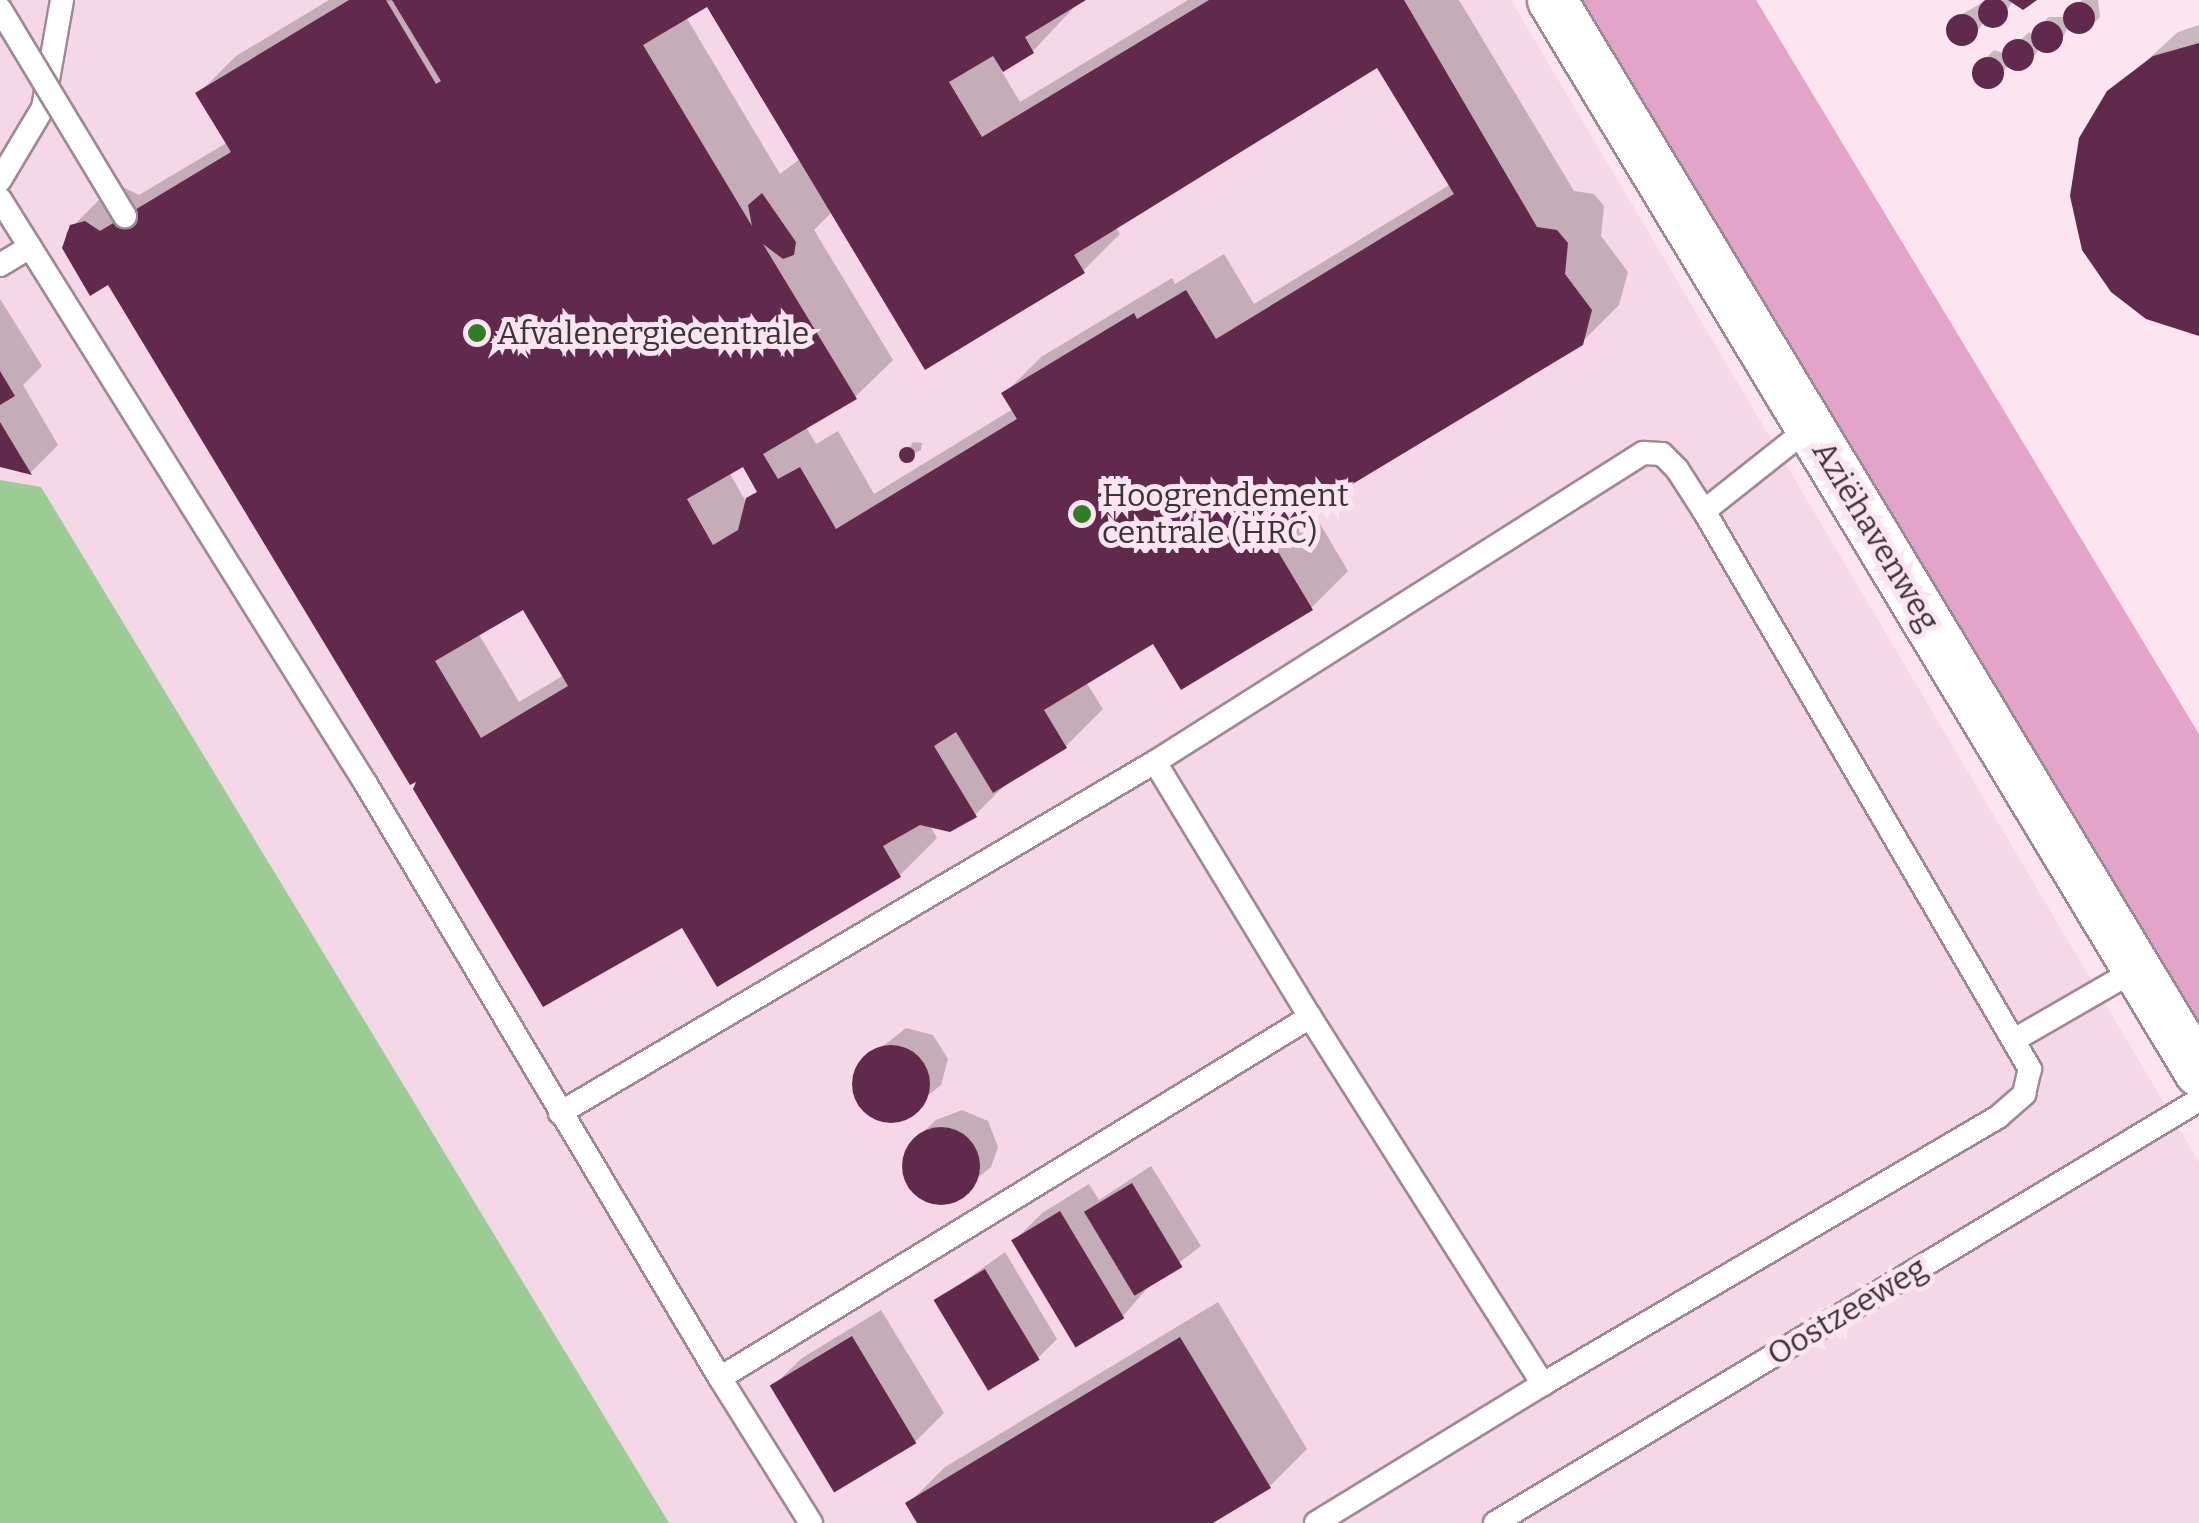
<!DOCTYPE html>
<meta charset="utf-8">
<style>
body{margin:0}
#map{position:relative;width:2199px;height:1523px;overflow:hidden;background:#fce5f1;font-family:Bitter,serif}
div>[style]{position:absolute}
.built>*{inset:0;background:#f5d7e8}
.green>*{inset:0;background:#e4a4c9}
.water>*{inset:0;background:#9bcc94}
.shadow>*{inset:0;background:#0003}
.building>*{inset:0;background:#612a4d;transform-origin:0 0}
.round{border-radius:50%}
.roads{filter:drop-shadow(2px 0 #9e8a95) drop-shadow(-2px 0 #9e8a95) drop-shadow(0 2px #9e8a95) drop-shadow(0 -2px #9e8a95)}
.lane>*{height:22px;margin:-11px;padding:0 11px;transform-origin:11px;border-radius:11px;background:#fff}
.street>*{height:48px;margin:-24px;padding:0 24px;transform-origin:24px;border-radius:24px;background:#fff}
.bridges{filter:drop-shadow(2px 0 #9e8a95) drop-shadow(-2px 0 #9e8a95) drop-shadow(0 2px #9e8a95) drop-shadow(0 -2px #9e8a95)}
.lane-bridge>*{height:22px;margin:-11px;padding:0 11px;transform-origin:11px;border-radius:11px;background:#fff}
.dots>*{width:28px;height:28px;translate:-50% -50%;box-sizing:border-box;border:5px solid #fce5f1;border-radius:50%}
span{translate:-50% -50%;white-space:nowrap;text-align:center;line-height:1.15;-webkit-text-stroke:10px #fce5f1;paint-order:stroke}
.poi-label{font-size:32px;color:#3b3337}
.left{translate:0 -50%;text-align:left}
.street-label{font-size:32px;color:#3b3337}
</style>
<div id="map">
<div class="built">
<div style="clip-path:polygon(0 0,1511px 0,2199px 1162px,2199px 1523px,0 1523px)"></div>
</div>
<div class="green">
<div style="clip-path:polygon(1577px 0,1756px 0,2199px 734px,2199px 1026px)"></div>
</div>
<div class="water">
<div style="clip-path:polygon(0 480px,41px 487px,669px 1523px,0 1523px)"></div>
</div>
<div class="shadow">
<div style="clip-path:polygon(evenodd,329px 0,1081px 0,1033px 51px,1001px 70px,1020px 102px,1188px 0,1459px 0,1574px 191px,1594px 194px,1604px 206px,1601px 236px,1628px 272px,1619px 305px,1581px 343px,1310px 507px,1348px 571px,1311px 608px,1154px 640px,1086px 682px,1103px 709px,1066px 746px,1010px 780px,975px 815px,929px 824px,937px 838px,900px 875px,718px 984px,683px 925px,421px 776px,109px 282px,66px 251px,66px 233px,104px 195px,119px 185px,139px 195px,228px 142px,199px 93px,236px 56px,329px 0,708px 4px,801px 158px,780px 174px,686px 17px,708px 4px,329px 0,1378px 64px,1451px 184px,1254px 304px,1224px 254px,1175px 284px,1172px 278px,1041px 357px,1004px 394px,1013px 409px,874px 494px,838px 431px,816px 444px,806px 427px,855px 397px,893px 360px,814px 230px,833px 211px,1083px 271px,1120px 234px,1115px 226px,1378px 64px,329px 0,744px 463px,759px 490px,746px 502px,729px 472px,744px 463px,329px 0,524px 607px,564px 675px,519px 702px,478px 633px,524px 607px)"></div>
<div style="clip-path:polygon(1987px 0,2014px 0,1997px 24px,1986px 18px,1972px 40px,1952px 38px,1953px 19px)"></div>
<div style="clip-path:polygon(2082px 0,2098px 0,2100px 17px,2091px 26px,2067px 29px,2059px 45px,2041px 47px,2028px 64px,2009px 64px,1993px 86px,1983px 85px,1976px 68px,1994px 50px,2006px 54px,2029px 32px,2035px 37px,2048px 17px,2069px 17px)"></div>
<div style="clip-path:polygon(2199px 25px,2199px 332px,2102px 101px,2178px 32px)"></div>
<div style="clip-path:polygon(0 299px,42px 366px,23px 385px,58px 445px,31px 472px,0 464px)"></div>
<div style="clip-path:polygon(913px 442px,922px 443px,921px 450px,904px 458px)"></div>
<div style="clip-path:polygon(906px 1028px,933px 1035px,948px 1059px,941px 1085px,898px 1119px,872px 1114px,856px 1090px,862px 1063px)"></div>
<div style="clip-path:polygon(962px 1110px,988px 1121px,998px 1147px,991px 1167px,948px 1202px,920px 1196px,905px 1166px,916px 1139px,936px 1120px)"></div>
<div style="clip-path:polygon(1151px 1166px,1201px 1246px,1150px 1285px,1123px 1316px,1076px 1344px,1014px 1241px,1042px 1213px,1089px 1184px,1099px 1200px)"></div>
<div style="clip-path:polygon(1005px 1252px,1057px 1339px,1038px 1358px,938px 1300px)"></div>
<div style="clip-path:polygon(1218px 1302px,1307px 1449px,1270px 1486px,1209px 1523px,920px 1523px,908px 1504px,945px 1467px)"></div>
<div style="clip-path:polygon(881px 1310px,944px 1413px,916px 1441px,773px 1386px,802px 1358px)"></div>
</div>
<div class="building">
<div class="round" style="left:1978px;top:-2px;width:30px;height:30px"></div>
<div style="clip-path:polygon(evenodd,349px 0,386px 0,436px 84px,441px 81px,392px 0,1086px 0,1025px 37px,1034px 53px,1003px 72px,993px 56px,949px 82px,982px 137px,1209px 0,1404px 0,1537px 227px,1557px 230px,1568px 243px,1565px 274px,1592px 310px,1583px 345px,1268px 535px,1313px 610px,1181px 690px,1153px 644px,1044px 710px,1067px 748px,993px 793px,956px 732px,934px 746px,977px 817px,950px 832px,920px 825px,883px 846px,901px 877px,717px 987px,682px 928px,543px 1007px,413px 789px,416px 782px,410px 785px,108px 285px,90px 296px,62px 248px,70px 225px,85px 221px,100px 231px,231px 152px,195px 93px,349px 0,707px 7px,925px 370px,1085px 273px,1074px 255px,1377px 68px,1454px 194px,1216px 339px,1186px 290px,1137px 319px,1134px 313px,1001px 393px,1017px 419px,836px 529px,800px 467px,778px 479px,763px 454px,857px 399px,763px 244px,783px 259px,794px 255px,796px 242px,762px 193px,748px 205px,752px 226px,643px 45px,707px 7px,349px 0,743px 467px,757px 492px,746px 498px,738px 530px,713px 545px,687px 499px,743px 467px,349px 0,523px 610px,568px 686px,481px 738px,435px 661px,523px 610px)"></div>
<div style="clip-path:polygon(2008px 0,2037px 0,2023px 10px)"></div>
<div class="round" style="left:2063px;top:2px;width:32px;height:32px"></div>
<div class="round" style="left:1946px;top:14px;width:32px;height:32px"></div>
<div class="round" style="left:2031px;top:21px;width:32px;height:32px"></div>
<div class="round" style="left:2002px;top:39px;width:32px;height:32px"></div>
<div style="clip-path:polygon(2199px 43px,2199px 336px,2146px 319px,2111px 292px,2082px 250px,2070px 196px,2079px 138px,2107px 91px,2153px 56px)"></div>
<div class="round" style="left:1972px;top:57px;width:32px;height:32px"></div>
<div style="clip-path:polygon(0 371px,15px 396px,0 405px)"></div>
<div style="clip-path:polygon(0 422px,32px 475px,0 467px)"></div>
<div class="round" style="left:899px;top:447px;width:16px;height:16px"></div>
<div class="round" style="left:852px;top:1045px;width:78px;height:78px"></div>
<div class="round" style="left:902px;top:1127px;width:78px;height:78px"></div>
<div style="left:1132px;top:1183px;width:98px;height:56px;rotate:59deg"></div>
<div style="left:1060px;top:1211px;width:125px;height:57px;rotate:59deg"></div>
<div style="left:985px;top:1269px;width:106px;height:60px;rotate:59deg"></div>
<div style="left:852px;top:1336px;width:125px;height:96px;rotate:59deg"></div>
<div style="clip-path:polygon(1180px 1337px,1271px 1488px,1213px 1523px,917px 1523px,905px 1503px)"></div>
</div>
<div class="roads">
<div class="lane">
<div style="left:0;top:180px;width:84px;rotate:-59.2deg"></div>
<div style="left:43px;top:108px;width:110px;rotate:-80deg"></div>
<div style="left:0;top:199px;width:690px;rotate:57.97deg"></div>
<div style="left:366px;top:784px;width:691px;rotate:59.21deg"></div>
<div style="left:720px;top:1378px;width:692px;rotate:-31.46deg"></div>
<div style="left:1310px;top:1017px;width:298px;rotate:-121.3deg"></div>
<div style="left:1155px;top:762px;width:578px;rotate:-32.34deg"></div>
<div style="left:1643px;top:453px;width:19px;rotate:3deg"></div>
<div style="left:1662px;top:454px;width:21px;rotate:45deg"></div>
<div style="left:1677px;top:469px;width:50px;rotate:57.3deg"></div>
<div style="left:0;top:265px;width:35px;rotate:-31deg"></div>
<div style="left:1310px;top:1017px;width:435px;rotate:57.6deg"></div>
<div style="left:1543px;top:1384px;width:528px;rotate:-30.4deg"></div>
<div style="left:1998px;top:1117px;width:35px;rotate:-41deg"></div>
<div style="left:2024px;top:1094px;width:26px;rotate:-77deg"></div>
<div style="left:2030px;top:1069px;width:646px;rotate:-120.29deg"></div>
<div style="left:1704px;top:511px;width:135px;rotate:-38.4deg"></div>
<div style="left:2014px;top:1040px;width:142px;rotate:-30deg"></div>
<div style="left:560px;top:1113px;width:691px;rotate:-30.54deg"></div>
<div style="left:720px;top:1378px;width:171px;rotate:57.9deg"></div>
<div style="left:1316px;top:1523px;width:266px;rotate:-31.5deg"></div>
<div style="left:1495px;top:1523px;width:821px;rotate:-31deg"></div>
</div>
<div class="street">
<div style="left:1552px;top:0;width:1252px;rotate:58.89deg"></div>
</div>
</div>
<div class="bridges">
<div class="lane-bridge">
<div style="left:0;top:9px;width:242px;rotate:58.9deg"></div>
</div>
</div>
<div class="dots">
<div style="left:477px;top:333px;background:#2f7d25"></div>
<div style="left:1082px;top:514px;background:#2f7d25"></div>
</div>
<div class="poi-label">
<span class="left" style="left:497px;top:333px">Afvalenergiecentrale</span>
<span class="left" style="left:1102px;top:514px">Hoogrendement<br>centrale (HRC)</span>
</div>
<div class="street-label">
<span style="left:1876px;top:536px;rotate:59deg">Aziëhavenweg</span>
<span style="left:1847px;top:1311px;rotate:-31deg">Oostzeeweg</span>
</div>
</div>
